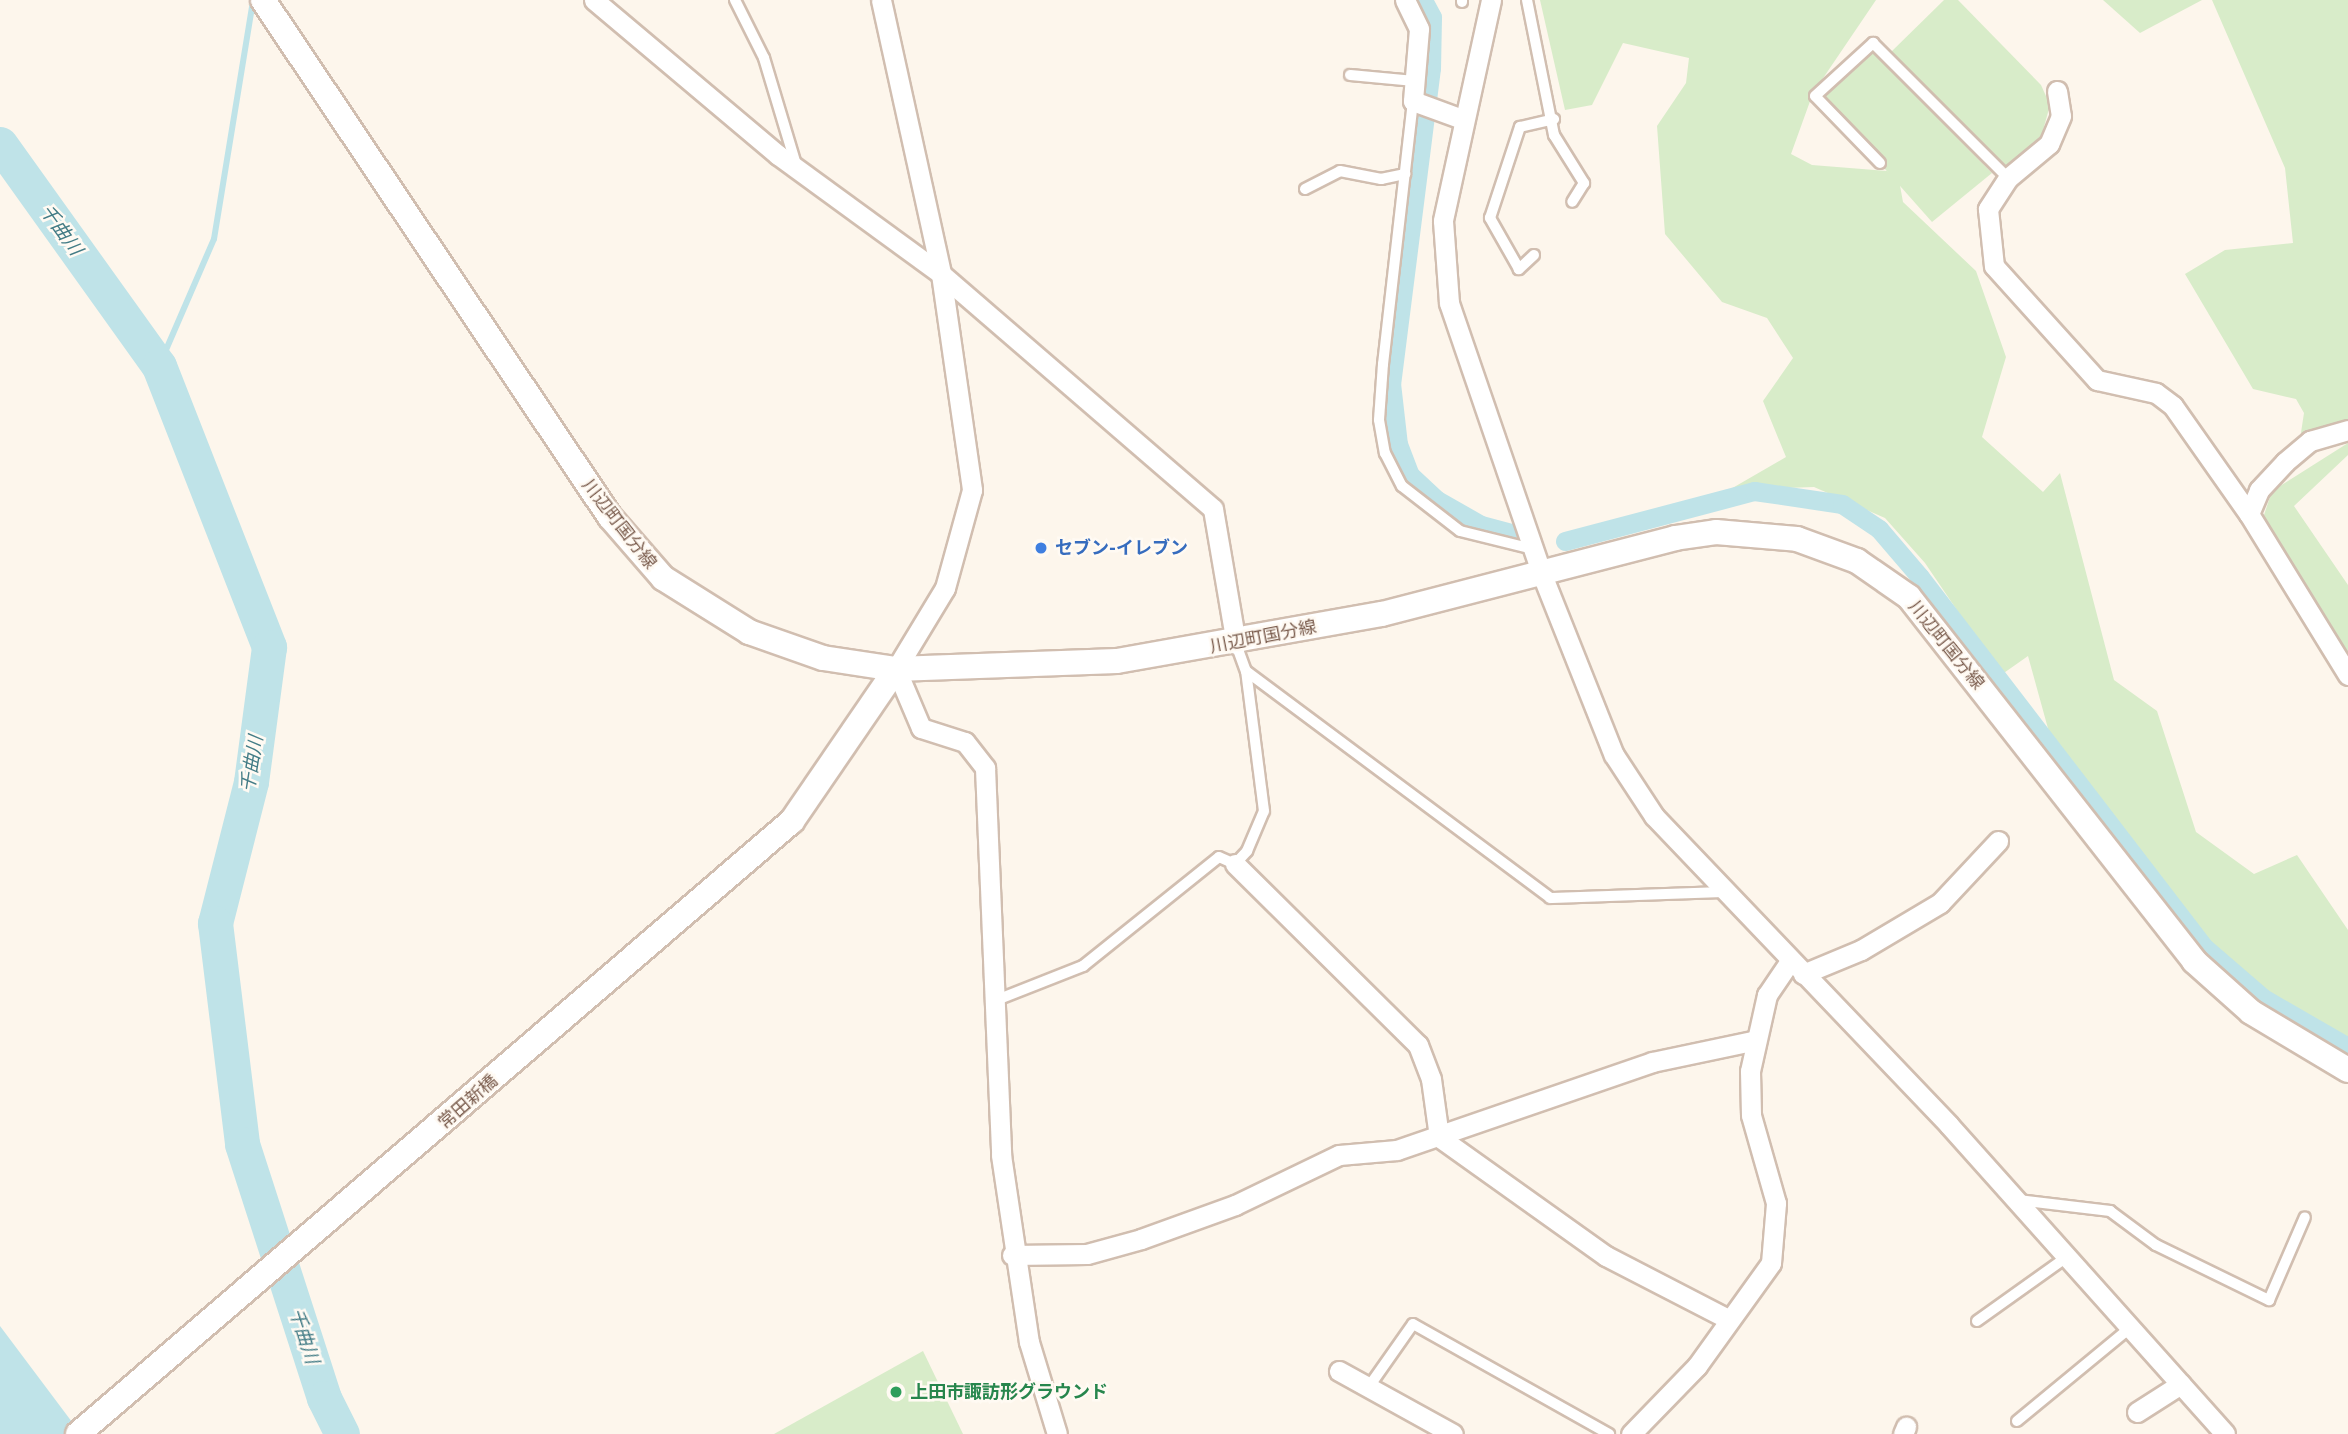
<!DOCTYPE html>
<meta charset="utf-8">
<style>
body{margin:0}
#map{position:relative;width:2348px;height:1434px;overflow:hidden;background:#fdf6ec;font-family:Montserrat,"Noto Sans JP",sans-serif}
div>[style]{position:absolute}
.green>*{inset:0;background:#d8ecc9}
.water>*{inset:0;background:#bfe3e8}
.stream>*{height:6px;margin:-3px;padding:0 3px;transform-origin:3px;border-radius:3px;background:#bfe3e8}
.canal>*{height:19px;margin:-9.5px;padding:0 9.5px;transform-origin:9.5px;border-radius:9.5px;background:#bfe3e8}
.river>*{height:35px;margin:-17.5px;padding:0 17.5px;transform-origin:17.5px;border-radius:17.5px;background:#bfe3e8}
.roads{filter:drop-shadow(2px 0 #d1beb0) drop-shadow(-2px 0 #d1beb0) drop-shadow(0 2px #d1beb0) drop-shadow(0 -2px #d1beb0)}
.service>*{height:10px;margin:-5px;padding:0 5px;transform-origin:5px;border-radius:5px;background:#fff}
.minor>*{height:19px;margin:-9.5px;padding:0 9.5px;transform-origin:9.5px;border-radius:9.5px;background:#fff}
.tertiary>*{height:24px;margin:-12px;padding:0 12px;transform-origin:12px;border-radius:12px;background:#fff}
.dots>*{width:19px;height:19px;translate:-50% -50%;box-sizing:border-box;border:4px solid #fffaf3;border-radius:50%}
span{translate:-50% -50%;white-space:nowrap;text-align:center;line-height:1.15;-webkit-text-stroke:5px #fffaf3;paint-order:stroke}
.street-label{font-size:18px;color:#7a5c4d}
.shop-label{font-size:18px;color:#366cbe;font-weight:700}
.left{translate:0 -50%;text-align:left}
.leisure-label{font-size:18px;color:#27864d;font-weight:700}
.water-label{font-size:19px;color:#437c86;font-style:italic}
</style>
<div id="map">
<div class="green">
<div style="clip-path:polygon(1540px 0,1876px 0,1813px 93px,1791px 154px,1812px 165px,1887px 171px,1899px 180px,1903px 202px,1976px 271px,2006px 357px,1982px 437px,2043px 492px,2060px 473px,2114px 680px,2157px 711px,2196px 832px,2254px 874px,2297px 855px,2348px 930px,2348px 1042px,2264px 995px,2180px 915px,2052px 743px,2028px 656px,2001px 675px,1925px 563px,1885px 518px,1814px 487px,1729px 490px,1786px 457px,1763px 401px,1793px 358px,1767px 318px,1722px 302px,1665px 234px,1657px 126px,1686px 83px,1689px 58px,1623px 43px,1592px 105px,1565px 110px)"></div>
<div style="clip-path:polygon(1944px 0,1958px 0,2041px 85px,2050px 105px,2039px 145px,2005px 168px,1891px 52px)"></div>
<div style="clip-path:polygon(2103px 0,2202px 0,2140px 33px)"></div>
<div style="clip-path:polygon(2212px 0,2348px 0,2348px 425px,2300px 439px,2304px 413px,2296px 399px,2253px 389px,2185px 274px,2225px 250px,2293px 243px,2285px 168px)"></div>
<div style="clip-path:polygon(1871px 50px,1992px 173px,1932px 222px,1822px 98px)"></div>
<div style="clip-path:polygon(2348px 443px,2348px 455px,2294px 506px,2348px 585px,2348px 661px,2263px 518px,2272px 491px)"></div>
<div style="clip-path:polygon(923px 1351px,963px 1434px,774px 1434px)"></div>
</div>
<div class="water">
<div style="clip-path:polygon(0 1326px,81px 1434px,0 1434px)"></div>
</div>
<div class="stream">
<div style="left:159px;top:366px;width:138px;rotate:-66.6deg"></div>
<div style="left:214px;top:239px;width:242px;rotate:-80.7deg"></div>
</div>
<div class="canal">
<div style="left:1423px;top:0;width:19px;rotate:62deg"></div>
<div style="left:1432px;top:17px;width:51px;rotate:91.1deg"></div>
<div style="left:1431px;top:68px;width:318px;rotate:97.2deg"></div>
<div style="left:1391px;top:383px;width:61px;rotate:83.5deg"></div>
<div style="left:1398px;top:444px;width:33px;rotate:69deg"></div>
<div style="left:1410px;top:475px;width:37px;rotate:43deg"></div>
<div style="left:1437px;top:500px;width:51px;rotate:29.6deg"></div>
<div style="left:1481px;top:525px;width:31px;rotate:15deg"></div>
<div style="left:1565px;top:541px;width:196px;rotate:-14.8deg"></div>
<div style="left:1754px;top:491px;width:89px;rotate:8.4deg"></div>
<div style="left:1842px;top:504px;width:45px;rotate:34deg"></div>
<div style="left:1879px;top:529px;width:63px;rotate:49.5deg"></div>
<div style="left:1920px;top:577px;width:468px;rotate:52.5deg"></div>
<div style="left:2205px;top:948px;width:77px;rotate:40.8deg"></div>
<div style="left:2263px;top:998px;width:98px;rotate:30deg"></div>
</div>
<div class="river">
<div style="left:0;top:144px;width:273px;rotate:54.4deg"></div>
<div style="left:159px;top:366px;width:302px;rotate:68.6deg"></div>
<div style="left:269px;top:647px;width:136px;rotate:97.6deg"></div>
<div style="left:251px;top:782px;width:146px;rotate:104.3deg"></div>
<div style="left:215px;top:923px;width:223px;rotate:83deg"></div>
<div style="left:242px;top:1144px;width:267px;rotate:72.1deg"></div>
<div style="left:324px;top:1398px;width:40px;rotate:63.4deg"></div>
</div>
<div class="roads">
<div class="service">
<div style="left:735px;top:0;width:65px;rotate:63.4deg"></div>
<div style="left:764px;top:58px;width:112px;rotate:73.3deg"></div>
<div style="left:1462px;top:0;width:2px;rotate:90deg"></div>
<div style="left:1527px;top:0;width:138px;rotate:78.7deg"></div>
<div style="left:1554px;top:135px;width:57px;rotate:58deg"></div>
<div style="left:1584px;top:183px;width:22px;rotate:122deg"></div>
<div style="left:1350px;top:75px;width:65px;rotate:5.3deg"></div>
<div style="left:1413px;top:101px;width:265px;rotate:96.5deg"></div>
<div style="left:1383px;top:364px;width:56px;rotate:94.1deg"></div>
<div style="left:1379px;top:420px;width:34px;rotate:80deg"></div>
<div style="left:1385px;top:453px;width:37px;rotate:63deg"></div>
<div style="left:1402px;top:486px;width:73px;rotate:37.8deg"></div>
<div style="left:1460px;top:531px;width:75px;rotate:13.9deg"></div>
<div style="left:1880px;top:163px;width:93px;rotate:-134.1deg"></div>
<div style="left:1815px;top:96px;width:79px;rotate:-42.4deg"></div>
<div style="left:1873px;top:43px;width:191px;rotate:45deg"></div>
<div style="left:1305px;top:189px;width:39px;rotate:-27deg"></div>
<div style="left:1340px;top:171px;width:42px;rotate:11deg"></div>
<div style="left:1381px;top:179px;width:25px;rotate:-12deg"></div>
<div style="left:1534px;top:255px;width:21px;rotate:137deg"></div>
<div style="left:1519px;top:269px;width:59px;rotate:-119.6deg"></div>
<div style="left:1490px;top:218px;width:96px;rotate:-71.8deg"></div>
<div style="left:1520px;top:127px;width:35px;rotate:-13deg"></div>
<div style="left:1236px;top:644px;width:29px;rotate:70deg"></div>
<div style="left:1246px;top:671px;width:379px;rotate:36.7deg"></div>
<div style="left:1550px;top:898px;width:175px;rotate:-2deg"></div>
<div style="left:994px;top:1001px;width:96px;rotate:-21.5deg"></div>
<div style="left:1083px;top:966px;width:174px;rotate:-38.7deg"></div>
<div style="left:1219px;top:857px;width:17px;rotate:24deg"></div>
<div style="left:1235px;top:864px;width:18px;rotate:-47deg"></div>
<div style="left:1247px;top:851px;width:43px;rotate:-67deg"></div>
<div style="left:1264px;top:811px;width:141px;rotate:-97.3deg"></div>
<div style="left:2018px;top:1200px;width:93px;rotate:6.8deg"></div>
<div style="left:2110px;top:1211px;width:57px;rotate:36.5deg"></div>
<div style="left:2156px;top:1245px;width:126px;rotate:26deg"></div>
<div style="left:2269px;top:1300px;width:90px;rotate:-66.6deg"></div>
<div style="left:1977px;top:1321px;width:112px;rotate:-35.5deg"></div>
<div style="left:1368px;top:1388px;width:78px;rotate:-54.9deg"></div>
<div style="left:1413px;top:1324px;width:225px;rotate:29.3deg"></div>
<div style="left:2017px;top:1421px;width:148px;rotate:-39.5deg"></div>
</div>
<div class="minor">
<div style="left:594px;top:0;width:241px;rotate:40.1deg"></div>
<div style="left:778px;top:155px;width:202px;rotate:36.1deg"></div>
<div style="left:941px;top:274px;width:359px;rotate:40.8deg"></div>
<div style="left:1213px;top:509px;width:137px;rotate:80.3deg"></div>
<div style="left:881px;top:0;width:280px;rotate:77.6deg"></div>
<div style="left:941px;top:274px;width:218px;rotate:81.8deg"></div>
<div style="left:972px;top:490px;width:102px;rotate:105.4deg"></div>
<div style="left:945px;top:588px;width:95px;rotate:121.2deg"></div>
<div style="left:896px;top:669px;width:64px;rotate:67deg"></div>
<div style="left:921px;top:728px;width:46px;rotate:17.7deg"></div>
<div style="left:965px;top:742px;width:33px;rotate:52deg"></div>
<div style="left:985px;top:768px;width:387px;rotate:87.6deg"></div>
<div style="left:1001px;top:1155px;width:189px;rotate:81.5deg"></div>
<div style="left:1029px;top:1342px;width:96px;rotate:73.1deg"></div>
<div style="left:1405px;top:0;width:32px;rotate:64deg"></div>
<div style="left:1419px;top:29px;width:72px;rotate:94.8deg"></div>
<div style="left:1413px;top:101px;width:52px;rotate:20.2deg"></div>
<div style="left:1491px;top:0;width:226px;rotate:102.3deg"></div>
<div style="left:1443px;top:221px;width:82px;rotate:85.8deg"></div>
<div style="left:1449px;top:303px;width:284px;rotate:71.1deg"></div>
<div style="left:1541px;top:572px;width:197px;rotate:68.3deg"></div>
<div style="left:1614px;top:755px;width:73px;rotate:56.7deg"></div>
<div style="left:1654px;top:816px;width:427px;rotate:46.3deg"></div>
<div style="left:1949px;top:1125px;width:414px;rotate:48.2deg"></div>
<div style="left:2057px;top:91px;width:25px;rotate:81deg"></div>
<div style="left:2061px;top:116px;width:30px;rotate:113deg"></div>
<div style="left:2049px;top:144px;width:53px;rotate:140.3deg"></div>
<div style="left:2008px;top:178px;width:37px;rotate:123deg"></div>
<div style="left:1988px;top:209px;width:57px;rotate:84deg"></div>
<div style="left:1994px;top:266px;width:154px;rotate:47.9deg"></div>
<div style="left:2097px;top:380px;width:60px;rotate:12.4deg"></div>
<div style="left:2156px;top:393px;width:21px;rotate:37deg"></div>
<div style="left:2173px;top:406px;width:132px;rotate:54.9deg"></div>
<div style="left:2249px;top:514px;width:189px;rotate:58.4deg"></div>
<div style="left:2249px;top:514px;width:26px;rotate:-67deg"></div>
<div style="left:2259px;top:490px;width:38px;rotate:-47deg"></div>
<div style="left:2285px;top:462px;width:33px;rotate:-40deg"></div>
<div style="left:2310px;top:441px;width:40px;rotate:-16deg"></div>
<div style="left:1235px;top:864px;width:257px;rotate:44.7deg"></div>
<div style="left:1418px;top:1045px;width:36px;rotate:69deg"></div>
<div style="left:1431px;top:1079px;width:59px;rotate:82.1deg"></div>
<div style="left:1439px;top:1137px;width:205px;rotate:35.5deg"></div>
<div style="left:1606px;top:1256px;width:137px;rotate:27.3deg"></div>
<div style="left:1803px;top:974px;width:63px;rotate:-22.5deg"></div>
<div style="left:1861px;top:950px;width:92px;rotate:-30.7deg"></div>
<div style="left:1940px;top:903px;width:85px;rotate:-46.9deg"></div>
<div style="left:1012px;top:1255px;width:75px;rotate:-0.8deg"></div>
<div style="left:1087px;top:1254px;width:56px;rotate:-15.5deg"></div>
<div style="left:1141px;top:1239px;width:100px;rotate:-19.9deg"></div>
<div style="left:1235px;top:1205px;width:115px;rotate:-25.7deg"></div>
<div style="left:1339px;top:1155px;width:58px;rotate:-4.9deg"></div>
<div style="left:1397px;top:1150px;width:270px;rotate:-19deg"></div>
<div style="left:1652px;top:1062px;width:106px;rotate:-11.9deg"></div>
<div style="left:1339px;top:1371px;width:130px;rotate:28.9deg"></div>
<div style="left:2137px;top:1412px;width:52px;rotate:-32.5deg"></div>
<div style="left:1631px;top:1434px;width:95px;rotate:-45.9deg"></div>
<div style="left:1697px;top:1366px;width:127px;rotate:-54.3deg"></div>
<div style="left:1771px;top:1263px;width:60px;rotate:-85.2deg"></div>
<div style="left:1776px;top:1203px;width:91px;rotate:-105.9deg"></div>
<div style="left:1751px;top:1115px;width:44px;rotate:-91.3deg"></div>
<div style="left:1750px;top:1071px;width:78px;rotate:-77.4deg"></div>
<div style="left:1767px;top:995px;width:41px;rotate:-55.9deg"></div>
<div style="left:1903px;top:1434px;width:8px;rotate:-67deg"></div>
</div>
<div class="tertiary">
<div style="left:263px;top:0;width:623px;rotate:56.13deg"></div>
<div style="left:610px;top:517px;width:81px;rotate:49deg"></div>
<div style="left:663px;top:578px;width:102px;rotate:32.1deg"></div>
<div style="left:749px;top:632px;width:78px;rotate:19.4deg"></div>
<div style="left:823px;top:658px;width:74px;rotate:8.6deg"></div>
<div style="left:896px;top:669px;width:221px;rotate:-2.1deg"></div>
<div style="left:1117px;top:661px;width:269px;rotate:-10.1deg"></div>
<div style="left:1382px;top:614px;width:303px;rotate:-14.5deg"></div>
<div style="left:1675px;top:538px;width:41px;rotate:-8.3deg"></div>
<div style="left:1716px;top:532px;width:81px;rotate:4.9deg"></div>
<div style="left:1797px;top:539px;width:64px;rotate:20.1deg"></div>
<div style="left:1857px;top:561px;width:63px;rotate:34.7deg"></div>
<div style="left:1909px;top:597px;width:462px;rotate:51.9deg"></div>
<div style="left:2194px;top:961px;width:76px;rotate:41.8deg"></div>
<div style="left:2251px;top:1012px;width:113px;rotate:30.9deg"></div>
<div style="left:78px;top:1434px;width:941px;rotate:-40.65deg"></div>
<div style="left:792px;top:821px;width:184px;rotate:-55.6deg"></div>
</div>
</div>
<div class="dots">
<div style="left:1041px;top:548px;background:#3f7fe0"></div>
<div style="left:896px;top:1392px;background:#2e9e5b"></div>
</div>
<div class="street-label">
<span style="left:619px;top:524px;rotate:52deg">川辺町国分線</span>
<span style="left:1263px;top:637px;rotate:-11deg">川辺町国分線</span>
<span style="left:1946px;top:645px;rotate:51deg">川辺町国分線</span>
<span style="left:468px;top:1102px;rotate:-41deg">常田新橋</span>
</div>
<div class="shop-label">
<span class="left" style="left:1055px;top:548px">セブン-イレブン</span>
</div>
<div class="leisure-label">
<span class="left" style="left:910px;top:1392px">上田市諏訪形グラウンド</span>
</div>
<div class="water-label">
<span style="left:61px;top:230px;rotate:54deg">千曲川</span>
<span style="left:252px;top:764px;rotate:-81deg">千曲川</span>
<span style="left:304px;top:1336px;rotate:72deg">千曲川</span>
</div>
</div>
